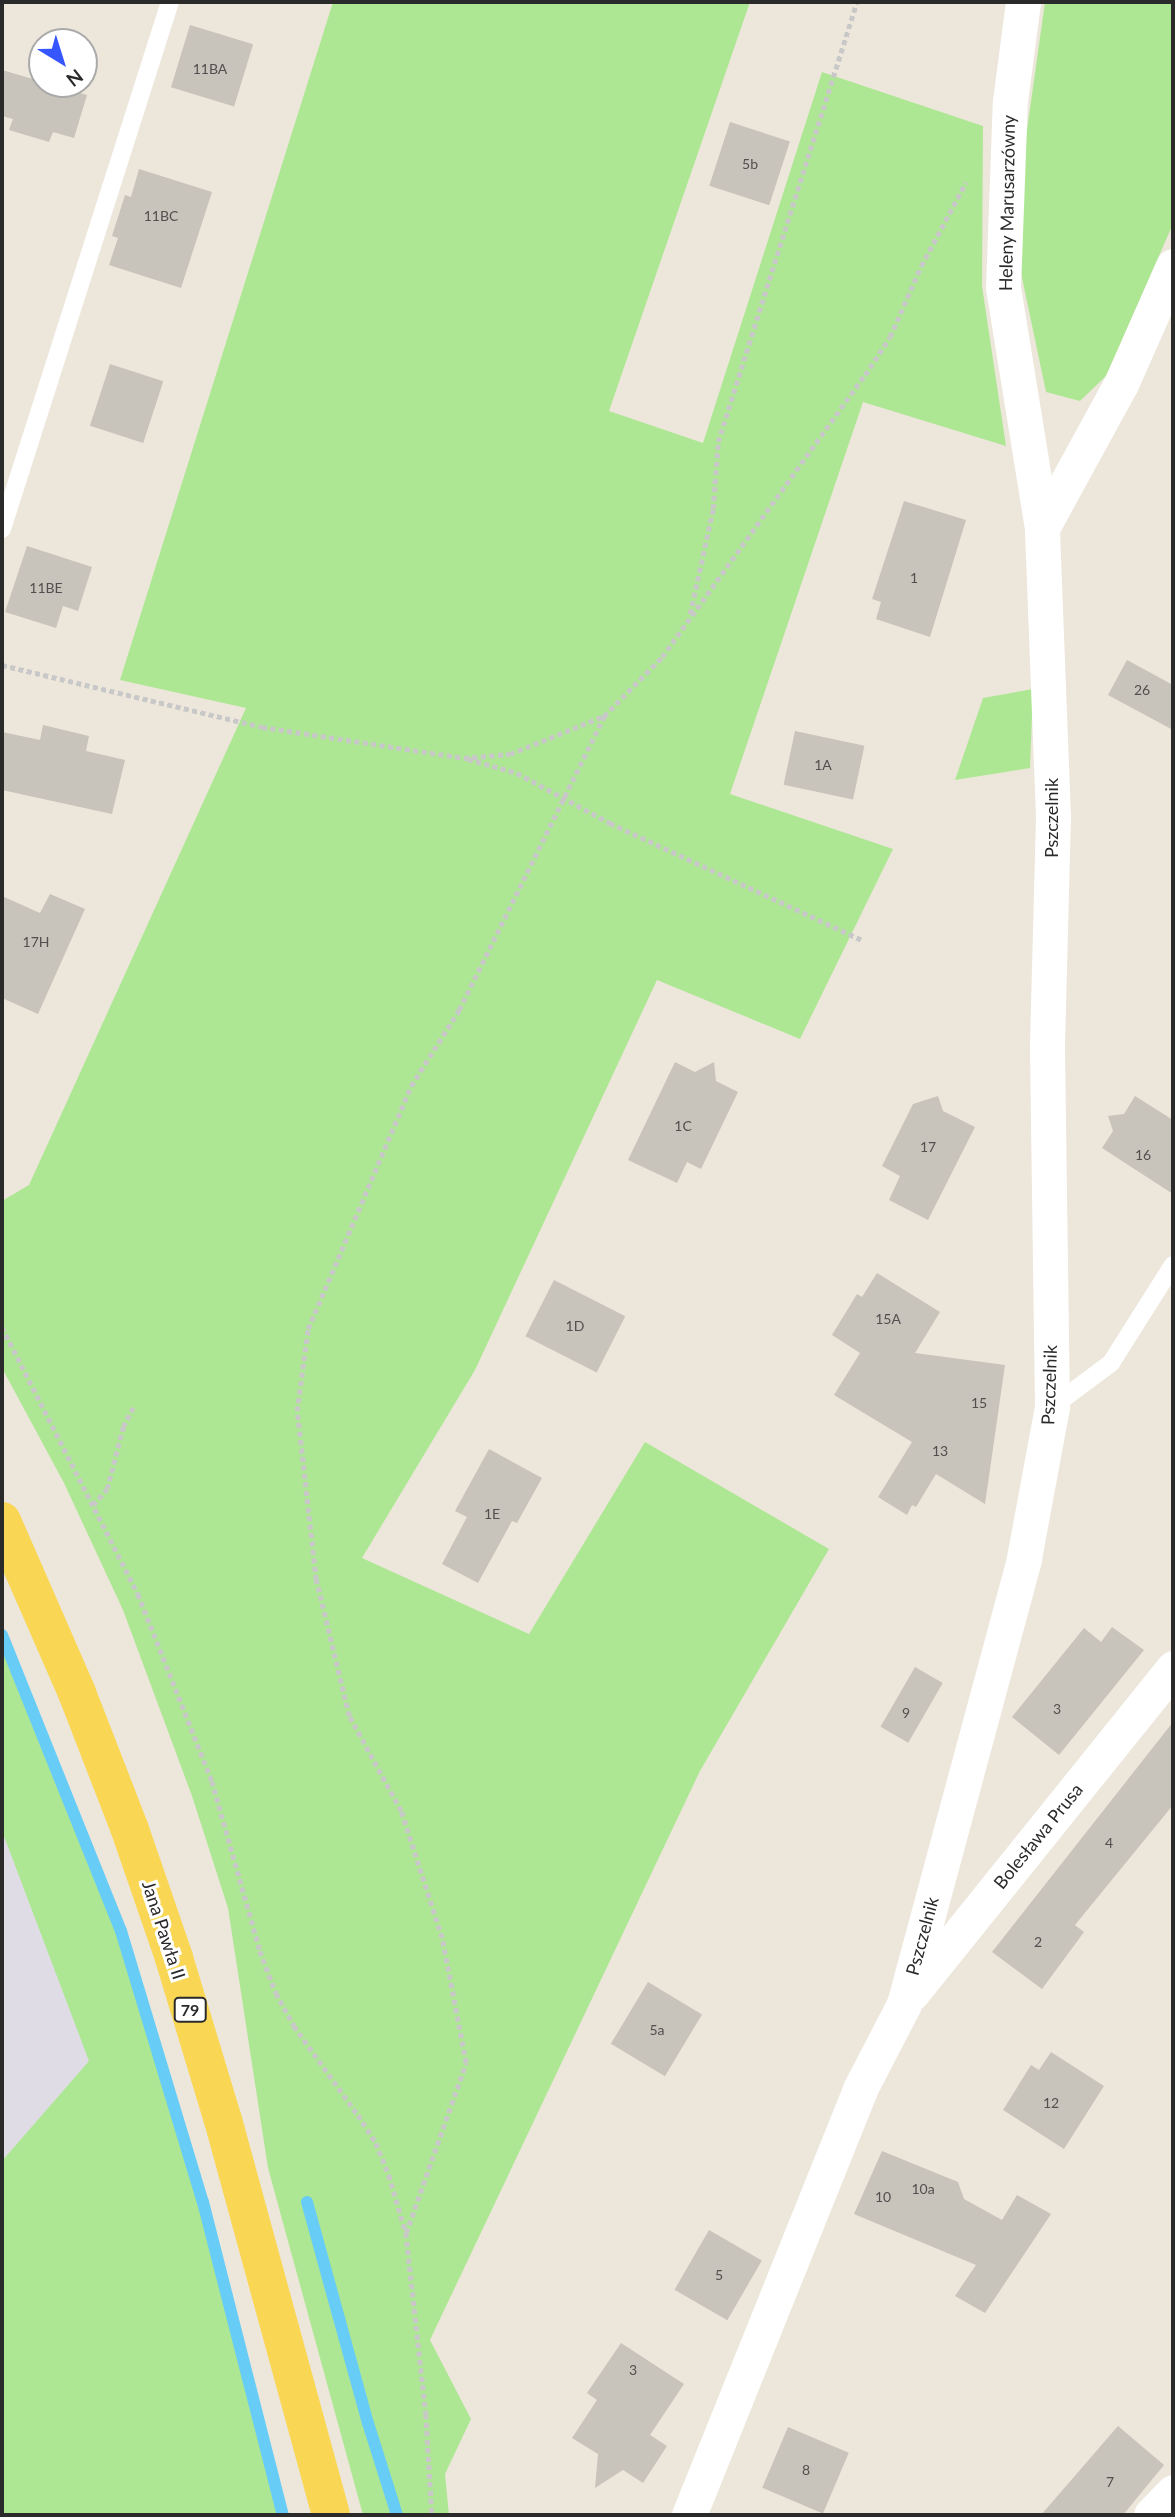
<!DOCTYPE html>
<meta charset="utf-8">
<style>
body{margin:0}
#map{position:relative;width:1175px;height:2517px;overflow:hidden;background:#ede6db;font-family:Lato,sans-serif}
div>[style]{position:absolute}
.industrial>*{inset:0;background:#dfdce5}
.green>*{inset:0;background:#aee794}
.stream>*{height:12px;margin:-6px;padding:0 6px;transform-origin:6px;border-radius:6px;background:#67ccf6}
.building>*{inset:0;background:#c8c3bb;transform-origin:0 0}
.path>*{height:4.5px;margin-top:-2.25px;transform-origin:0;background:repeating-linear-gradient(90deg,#c8c8c8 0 5px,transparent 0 8.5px)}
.service>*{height:18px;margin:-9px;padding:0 9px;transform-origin:9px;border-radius:9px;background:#fff}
.minor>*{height:35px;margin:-17.5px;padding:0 17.5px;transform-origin:17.5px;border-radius:17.5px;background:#fff}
.primary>*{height:38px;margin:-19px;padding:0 19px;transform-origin:19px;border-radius:19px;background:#f9d754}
span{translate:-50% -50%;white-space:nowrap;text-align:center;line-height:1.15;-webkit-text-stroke:6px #fff;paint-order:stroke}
.number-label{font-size:14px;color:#52504e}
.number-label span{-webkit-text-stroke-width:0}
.shield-label span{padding:2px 5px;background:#fff;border:2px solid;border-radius:5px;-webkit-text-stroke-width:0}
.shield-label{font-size:16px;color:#2a2a2a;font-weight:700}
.street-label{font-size:18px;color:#2a2a2a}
.frame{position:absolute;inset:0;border:4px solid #2a2a2a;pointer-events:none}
.north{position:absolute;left:28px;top:28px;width:70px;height:70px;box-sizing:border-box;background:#fff;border:2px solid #aaa;border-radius:50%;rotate:142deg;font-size:19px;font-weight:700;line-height:28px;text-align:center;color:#2a2a2a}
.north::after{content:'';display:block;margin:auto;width:24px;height:32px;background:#3656ff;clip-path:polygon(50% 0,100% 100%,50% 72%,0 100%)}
</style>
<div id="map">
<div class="industrial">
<div style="clip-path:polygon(2px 1829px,90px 2061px,2px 2162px)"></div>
</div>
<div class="green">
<div style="clip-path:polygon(333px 2px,750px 2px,609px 411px,703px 443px,822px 72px,983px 126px,982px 286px,1006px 446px,863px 402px,730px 794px,893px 849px,800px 1039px,657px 980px,475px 1370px,362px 1558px,529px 1634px,645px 1442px,829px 1549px,700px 1771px,430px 2340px,471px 2419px,445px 2474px,449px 2515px,363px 2515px,268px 2168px,228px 1908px,192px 1796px,123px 1610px,64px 1483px,2px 1368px,2px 1201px,29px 1185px,246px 708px,120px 680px)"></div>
<div style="clip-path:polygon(1045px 2px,1173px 2px,1173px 224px,1106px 376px,1080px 401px,1046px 392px,1021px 273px,1025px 144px)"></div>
<div style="clip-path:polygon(1033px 689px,1030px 768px,955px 780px,983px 698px)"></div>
<div style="clip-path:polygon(2px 1638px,122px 1930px,200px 2200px,282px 2515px,2px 2515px,2px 2161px,89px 2061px,2px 1831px)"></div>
</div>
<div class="stream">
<div style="left:2px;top:1635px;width:319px;rotate:68.1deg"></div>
<div style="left:121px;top:1931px;width:283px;rotate:73.2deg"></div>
<div style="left:203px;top:2202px;width:323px;rotate:75.7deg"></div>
<div style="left:307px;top:2202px;width:229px;rotate:74.6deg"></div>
<div style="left:368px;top:2423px;width:96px;rotate:72.5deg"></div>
</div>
<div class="building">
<div style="left:190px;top:25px;width:66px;height:65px;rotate:17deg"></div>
<div style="clip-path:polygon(2px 70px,87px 95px,74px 138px,53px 132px,49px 142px,9px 130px,13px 119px,2px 116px)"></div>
<div style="left:730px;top:122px;width:63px;height:67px;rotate:18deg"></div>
<div style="clip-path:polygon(139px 169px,212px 192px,181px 288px,109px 265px,118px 238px,112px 236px,125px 195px,131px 197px)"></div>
<div style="left:110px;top:364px;width:56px;height:65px;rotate:18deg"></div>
<div style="clip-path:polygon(904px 501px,966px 520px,930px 637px,876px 619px,881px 602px,872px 599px)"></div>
<div style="clip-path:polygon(27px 546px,92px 567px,78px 611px,63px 606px,56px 628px,5px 612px)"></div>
<div style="clip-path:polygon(1127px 660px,1173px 685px,1173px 730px,1108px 695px)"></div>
<div style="clip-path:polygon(43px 725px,89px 736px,86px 751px,125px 760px,112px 814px,2px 790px,2px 732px,40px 740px)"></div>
<div style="left:795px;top:731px;width:71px;height:55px;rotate:12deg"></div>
<div style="clip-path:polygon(50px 894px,85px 909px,38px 1014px,2px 998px,2px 896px,40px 913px)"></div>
<div style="clip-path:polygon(675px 1062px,695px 1072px,714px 1062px,716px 1081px,738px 1092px,701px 1169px,687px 1162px,677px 1183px,628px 1160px)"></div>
<div style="clip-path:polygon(938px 1096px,943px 1111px,975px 1127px,928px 1220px,889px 1200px,900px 1176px,882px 1166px,913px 1104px)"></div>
<div style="clip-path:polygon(1135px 1096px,1173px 1120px,1173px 1194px,1102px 1148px,1113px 1131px,1108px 1116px,1124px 1114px)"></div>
<div style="clip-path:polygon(877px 1273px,940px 1312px,915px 1353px,1005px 1365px,985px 1504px,936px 1474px,916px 1507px,912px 1505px,907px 1515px,878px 1497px,912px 1442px,834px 1395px,860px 1353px,832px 1335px,857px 1294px,862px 1297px)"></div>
<div style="left:554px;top:1280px;width:80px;height:63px;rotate:27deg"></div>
<div style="clip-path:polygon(489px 1449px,542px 1478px,517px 1523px,512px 1521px,478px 1583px,442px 1564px,467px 1517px,455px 1511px)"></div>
<div style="clip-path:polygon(1112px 1627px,1144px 1650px,1059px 1755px,1012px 1717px,1084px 1628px,1101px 1642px)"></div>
<div style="left:915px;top:1667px;width:32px;height:69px;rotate:30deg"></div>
<div style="clip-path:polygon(1173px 1722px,1173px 1805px,1075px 1925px,1084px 1932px,1042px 1989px,992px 1952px)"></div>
<div style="left:648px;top:1982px;width:63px;height:72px;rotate:31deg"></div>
<div style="clip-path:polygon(1051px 2052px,1104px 2086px,1064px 2149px,1003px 2110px,1031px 2065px,1039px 2070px)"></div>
<div style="clip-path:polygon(882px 2151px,958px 2182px,964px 2199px,1002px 2220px,1017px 2195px,1051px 2214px,985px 2313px,955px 2296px,976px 2265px,854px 2214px)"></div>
<div style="left:709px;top:2230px;width:61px;height:69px;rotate:30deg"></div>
<div style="clip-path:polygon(621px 2343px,684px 2384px,650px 2435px,667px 2446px,643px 2483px,623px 2470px,595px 2488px,598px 2454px,572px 2438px,597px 2400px,587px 2393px)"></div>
<div style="clip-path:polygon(1118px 2426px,1164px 2465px,1123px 2515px,1041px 2515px)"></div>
<div style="left:788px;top:2427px;width:66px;height:66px;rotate:23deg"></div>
</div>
<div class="path">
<div style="left:690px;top:614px;width:107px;rotate:-77.6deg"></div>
<div style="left:713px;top:509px;width:67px;rotate:-85.7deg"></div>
<div style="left:718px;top:442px;width:461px;rotate:-72.5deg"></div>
<div style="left:2px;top:665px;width:267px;rotate:13.4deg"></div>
<div style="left:262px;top:727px;width:204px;rotate:8.7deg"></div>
<div style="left:464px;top:758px;width:46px;rotate:-5deg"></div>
<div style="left:510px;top:754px;width:101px;rotate:-22deg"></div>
<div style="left:604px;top:716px;width:83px;rotate:-45.5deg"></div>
<div style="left:662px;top:657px;width:347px;rotate:-54.3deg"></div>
<div style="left:865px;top:375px;width:45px;rotate:-56.7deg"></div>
<div style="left:890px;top:337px;width:77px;rotate:-66.4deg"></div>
<div style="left:921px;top:266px;width:95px;rotate:-61.8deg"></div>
<div style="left:468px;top:759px;width:51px;rotate:15.9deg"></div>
<div style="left:517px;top:773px;width:106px;rotate:28.3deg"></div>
<div style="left:610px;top:823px;width:280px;rotate:24.9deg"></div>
<div style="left:2px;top:1327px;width:300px;rotate:63deg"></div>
<div style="left:138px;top:1594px;width:201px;rotate:68.4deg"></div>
<div style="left:212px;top:1781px;width:177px;rotate:74.2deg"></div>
<div style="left:260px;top:1951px;width:45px;rotate:69.1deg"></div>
<div style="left:276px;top:1993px;width:38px;rotate:61deg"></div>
<div style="left:294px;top:2026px;width:110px;rotate:54.3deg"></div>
<div style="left:358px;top:2115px;width:33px;rotate:57deg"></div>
<div style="left:376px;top:2143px;width:35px;rotate:68deg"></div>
<div style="left:389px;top:2175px;width:60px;rotate:73.7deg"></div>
<div style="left:406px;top:2233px;width:182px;rotate:83.7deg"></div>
<div style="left:426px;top:2414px;width:101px;rotate:86.6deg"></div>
<div style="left:93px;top:1505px;width:21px;rotate:-49deg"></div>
<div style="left:107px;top:1489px;width:64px;rotate:-75.5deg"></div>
<div style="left:123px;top:1427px;width:22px;rotate:-63deg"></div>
<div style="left:406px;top:2233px;width:180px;rotate:-70.6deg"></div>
<div style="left:466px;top:2063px;width:127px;rotate:-100.9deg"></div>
<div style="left:442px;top:1938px;width:133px;rotate:-107.9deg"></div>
<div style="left:401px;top:1811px;width:108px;rotate:-118.7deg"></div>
<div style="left:349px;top:1716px;width:140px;rotate:-103.6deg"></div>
<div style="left:316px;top:1580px;width:170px;rotate:-96.4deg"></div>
<div style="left:297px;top:1411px;width:83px;rotate:-82.4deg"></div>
<div style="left:308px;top:1329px;width:264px;rotate:-67deg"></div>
<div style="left:411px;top:1086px;width:90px;rotate:-57.7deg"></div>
<div style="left:459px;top:1010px;width:328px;rotate:-63.7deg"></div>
</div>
<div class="service">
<div style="left:2px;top:529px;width:553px;rotate:-72.32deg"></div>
<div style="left:1052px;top:1407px;width:74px;rotate:-36.7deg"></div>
<div style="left:1111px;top:1363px;width:116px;rotate:-57.7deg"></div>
</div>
<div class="minor">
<div style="left:1042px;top:528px;width:164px;rotate:-61.3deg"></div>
<div style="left:1121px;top:384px;width:129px;rotate:-66.2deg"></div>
<div style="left:912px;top:1993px;width:417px;rotate:-51.2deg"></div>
<div style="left:689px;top:2515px;width:459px;rotate:-68.1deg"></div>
<div style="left:860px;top:2089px;width:96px;rotate:-62.6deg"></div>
<div style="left:904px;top:2004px;width:462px;rotate:-74.9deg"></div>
<div style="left:1024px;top:1558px;width:154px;rotate:-79.5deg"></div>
<div style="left:1052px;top:1407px;width:362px;rotate:-90.8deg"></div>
<div style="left:1047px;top:1045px;width:228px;rotate:-88.5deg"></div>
<div style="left:1053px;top:817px;width:289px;rotate:-92.2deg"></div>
<div style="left:1042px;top:528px;width:243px;rotate:-99.2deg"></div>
<div style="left:1003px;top:288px;width:187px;rotate:-87.9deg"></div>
<div style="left:1010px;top:101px;width:100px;rotate:-82.5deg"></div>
<div style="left:1151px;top:2515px;width:32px;rotate:-46deg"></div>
</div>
<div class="primary">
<div style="left:2px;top:1521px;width:188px;rotate:66.4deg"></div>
<div style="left:77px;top:1693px;width:144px;rotate:68.8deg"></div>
<div style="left:129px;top:1827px;width:139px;rotate:71deg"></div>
<div style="left:174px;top:1958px;width:169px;rotate:73.2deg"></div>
<div style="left:223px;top:2120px;width:409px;rotate:74.7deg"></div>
</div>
<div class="number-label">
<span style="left:210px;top:69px">11BA</span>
<span style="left:750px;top:164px">5b</span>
<span style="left:161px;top:216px">11BC</span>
<span style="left:914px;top:578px">1</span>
<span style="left:46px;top:588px">11BE</span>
<span style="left:1142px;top:690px">26</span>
<span style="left:823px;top:765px">1A</span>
<span style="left:36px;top:942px">17H</span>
<span style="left:683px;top:1126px">1C</span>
<span style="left:928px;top:1147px">17</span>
<span style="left:1143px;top:1155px">16</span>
<span style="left:888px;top:1319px">15A</span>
<span style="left:575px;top:1326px">1D</span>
<span style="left:979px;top:1403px">15</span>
<span style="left:940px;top:1451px">13</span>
<span style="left:492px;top:1514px">1E</span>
<span style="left:1057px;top:1709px">3</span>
<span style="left:906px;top:1713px">9</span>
<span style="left:1109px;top:1843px">4</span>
<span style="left:1038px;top:1942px">2</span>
<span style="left:657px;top:2030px">5a</span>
<span style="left:1051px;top:2103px">12</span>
<span style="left:923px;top:2189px">10a</span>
<span style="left:883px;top:2197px">10</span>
<span style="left:719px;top:2275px">5</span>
<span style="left:633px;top:2370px">3</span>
<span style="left:806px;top:2470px">8</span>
<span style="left:1110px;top:2482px">7</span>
</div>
<div class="shield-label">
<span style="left:190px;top:2010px">79</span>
</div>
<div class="street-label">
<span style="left:1007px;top:203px;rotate:-89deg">Heleny Marusarzówny</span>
<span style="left:1051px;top:818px;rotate:-90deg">Pszczelnik</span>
<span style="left:1049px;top:1385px;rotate:-88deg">Pszczelnik</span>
<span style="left:1038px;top:1836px;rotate:-51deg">Bolesława Prusa</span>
<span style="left:164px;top:1930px;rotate:72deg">Jana Pawła II</span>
<span style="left:922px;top:1936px;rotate:-75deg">Pszczelnik</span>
</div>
<div class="frame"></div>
<div class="north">N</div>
</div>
